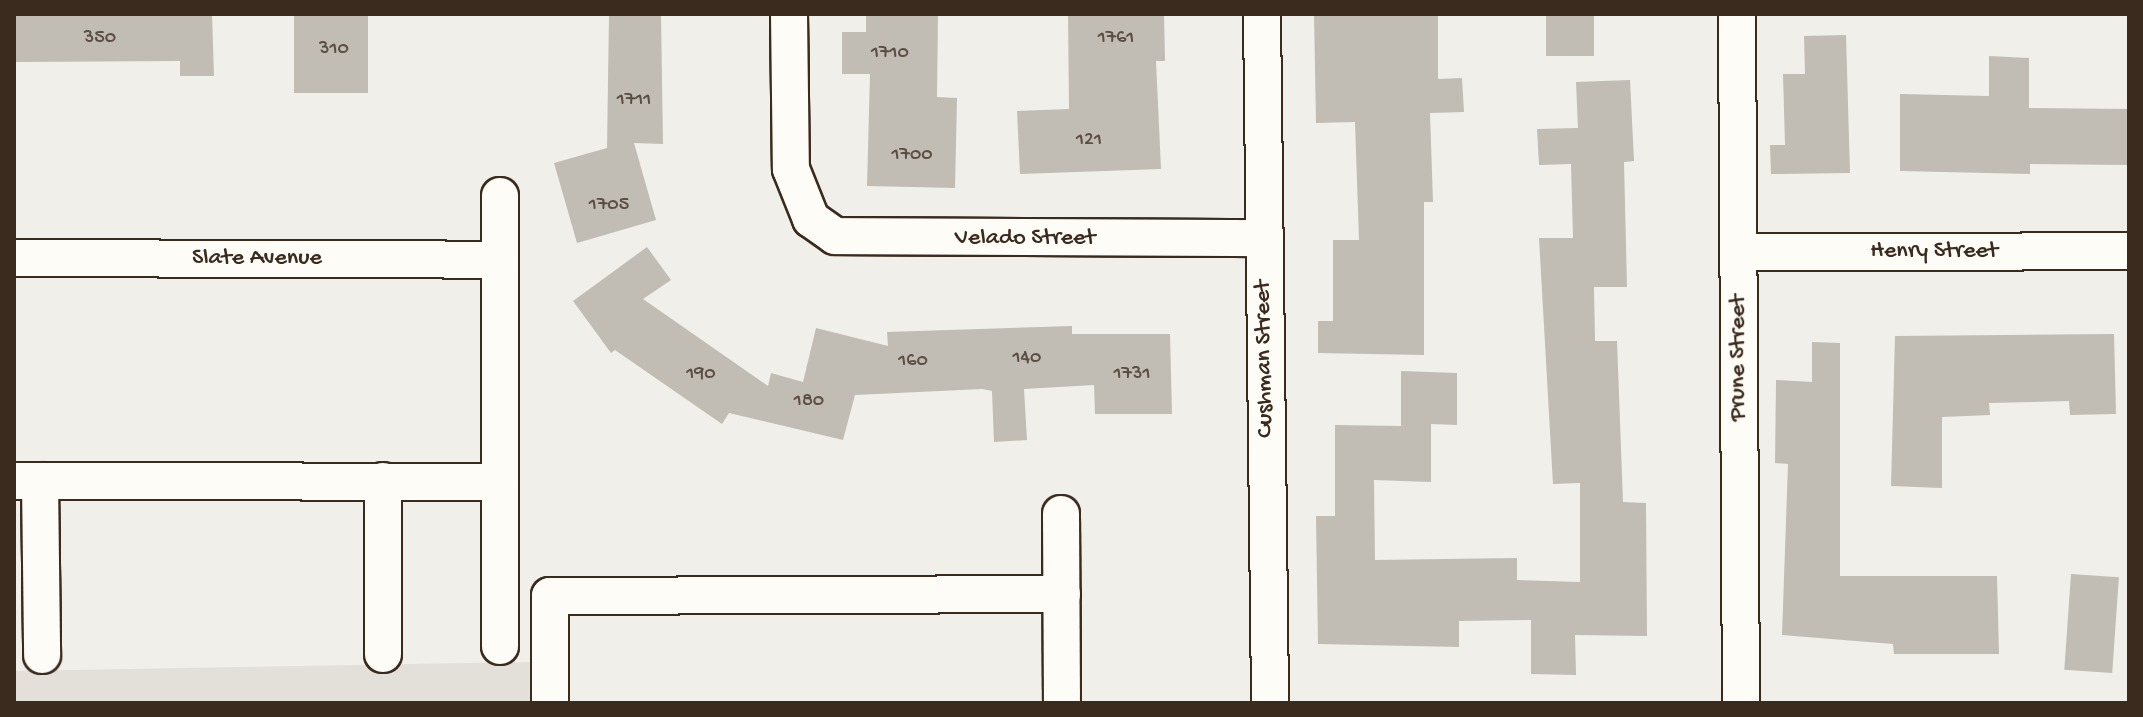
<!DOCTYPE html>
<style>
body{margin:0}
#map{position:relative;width:2143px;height:717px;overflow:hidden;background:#f1efea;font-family:"Gochi Hand",sans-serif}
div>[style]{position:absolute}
.built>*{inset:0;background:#e3e0da;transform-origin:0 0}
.building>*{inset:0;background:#c1bcb4;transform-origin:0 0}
.roads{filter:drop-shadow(2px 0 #3b2a1e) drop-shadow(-2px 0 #3b2a1e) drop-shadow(0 2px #3b2a1e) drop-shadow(0 -2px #3b2a1e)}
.minor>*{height:36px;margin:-18px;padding:0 18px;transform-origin:18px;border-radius:18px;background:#fdfcf7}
span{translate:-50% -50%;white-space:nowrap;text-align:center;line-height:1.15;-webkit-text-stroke:8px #fdfcf7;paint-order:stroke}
.number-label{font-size:20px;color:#5c4e44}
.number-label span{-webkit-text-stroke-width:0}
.street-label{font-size:24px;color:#3b2a1e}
.frame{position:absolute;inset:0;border:16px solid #3b2a1e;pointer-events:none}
</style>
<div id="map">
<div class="built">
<div style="left:531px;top:662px;width:41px;height:517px;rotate:89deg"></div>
</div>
<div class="building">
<div style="clip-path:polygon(14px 14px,212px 14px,214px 76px,180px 76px,180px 61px,14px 62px)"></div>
<div style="left:294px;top:14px;width:74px;height:79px"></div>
<div style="clip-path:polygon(609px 14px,661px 14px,663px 144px,634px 143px,656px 220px,577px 243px,554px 163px,607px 148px)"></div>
<div style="clip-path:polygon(866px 14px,938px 14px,937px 97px,957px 98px,955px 188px,867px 186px,870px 74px,842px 74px,842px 32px,866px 32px)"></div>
<div style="clip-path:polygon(1068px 14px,1164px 14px,1165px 61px,1156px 61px,1161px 169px,1020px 174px,1017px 111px,1069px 109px)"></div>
<div style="clip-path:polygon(1314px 14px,1438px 14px,1438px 79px,1462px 78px,1464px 112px,1430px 113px,1433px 202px,1424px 202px,1424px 355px,1318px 353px,1318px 321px,1333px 321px,1333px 240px,1359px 240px,1355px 122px,1316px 123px)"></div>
<div style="left:1546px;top:14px;width:48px;height:42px"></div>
<div style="clip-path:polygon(1846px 35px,1850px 173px,1771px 174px,1770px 145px,1785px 145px,1783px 74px,1805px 74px,1804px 36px)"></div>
<div style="clip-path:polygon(1989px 56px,2029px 58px,2029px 108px,2129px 109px,2129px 165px,2030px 164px,2030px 174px,1900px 171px,1900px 94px,1989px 96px)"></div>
<div style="clip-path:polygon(1630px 80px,1634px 161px,1624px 162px,1627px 287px,1594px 287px,1595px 341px,1617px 341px,1623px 502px,1646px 503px,1647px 636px,1575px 635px,1576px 675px,1531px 674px,1531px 620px,1459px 621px,1459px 647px,1318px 644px,1316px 516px,1335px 516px,1335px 425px,1401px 426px,1401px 371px,1457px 373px,1457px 425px,1431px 424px,1431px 482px,1374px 480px,1375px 560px,1517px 558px,1517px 580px,1580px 582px,1580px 483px,1553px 484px,1539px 238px,1573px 238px,1571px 164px,1539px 165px,1537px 129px,1578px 128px,1576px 82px)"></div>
<div style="clip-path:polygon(647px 247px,671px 280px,643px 299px,768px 386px,771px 373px,803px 382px,816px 328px,888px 346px,887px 332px,1072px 326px,1072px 334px,1170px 334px,1172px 414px,1095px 414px,1094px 385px,1024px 389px,1027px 440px,994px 442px,992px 391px,982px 389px,855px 395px,843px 440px,729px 413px,722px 424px,615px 350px,611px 353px,573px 301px)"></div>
<div style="clip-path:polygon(2114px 334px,2116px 414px,2070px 415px,2069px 401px,1989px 403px,1990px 415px,1942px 417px,1942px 488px,1891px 486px,1895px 336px)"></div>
<div style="clip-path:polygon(1812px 342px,1840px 343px,1840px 576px,1997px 576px,1999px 654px,1894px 654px,1893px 644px,1782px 635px,1788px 464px,1775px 463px,1776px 380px,1812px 382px)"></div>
<div style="left:2071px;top:574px;width:48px;height:96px;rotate:4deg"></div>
</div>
<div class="roads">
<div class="minor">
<div style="left:789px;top:14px;width:155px;rotate:89.3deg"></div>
<div style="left:791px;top:169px;width:54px;rotate:68.2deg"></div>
<div style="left:811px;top:219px;width:29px;rotate:35deg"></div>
<div style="left:835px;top:236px;width:429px;rotate:0.3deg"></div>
<div style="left:1262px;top:14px;width:689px;rotate:89.33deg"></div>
<div style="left:1737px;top:14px;width:689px;rotate:89.67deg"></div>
<div style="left:500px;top:196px;width:450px;rotate:90deg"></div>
<div style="left:1739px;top:252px;width:390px;rotate:-0.1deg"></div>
<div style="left:14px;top:258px;width:486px;rotate:0.2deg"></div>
<div style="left:14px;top:481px;width:486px;rotate:0.1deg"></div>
<div style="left:40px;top:481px;width:174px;rotate:89.3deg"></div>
<div style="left:383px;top:481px;width:173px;rotate:90deg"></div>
<div style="left:1061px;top:514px;width:189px;rotate:89.7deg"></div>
<div style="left:550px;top:703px;width:107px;rotate:-90deg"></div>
<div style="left:550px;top:596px;width:512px;rotate:-0.22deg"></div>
</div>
</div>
<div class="number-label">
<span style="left:100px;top:38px">350</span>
<span style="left:1116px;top:38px">1761</span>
<span style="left:334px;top:49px">310</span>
<span style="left:890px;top:53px">1710</span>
<span style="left:634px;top:100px">1711</span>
<span style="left:1089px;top:140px">121</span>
<span style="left:912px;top:155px">1700</span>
<span style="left:609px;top:205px">1705</span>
<span style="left:1027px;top:358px">140</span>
<span style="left:913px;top:361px">160</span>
<span style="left:701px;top:374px">190</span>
<span style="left:1132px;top:374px">1731</span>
<span style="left:809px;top:401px">180</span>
</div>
<div class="street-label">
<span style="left:1025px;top:239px">Velado Street</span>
<span style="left:1934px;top:252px">Henry Street</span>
<span style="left:257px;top:259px">Slate Avenue</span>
<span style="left:1739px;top:358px;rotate:-90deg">Prune Street</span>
<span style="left:1265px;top:359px;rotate:-91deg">Cushman Street</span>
</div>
<div class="frame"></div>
</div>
